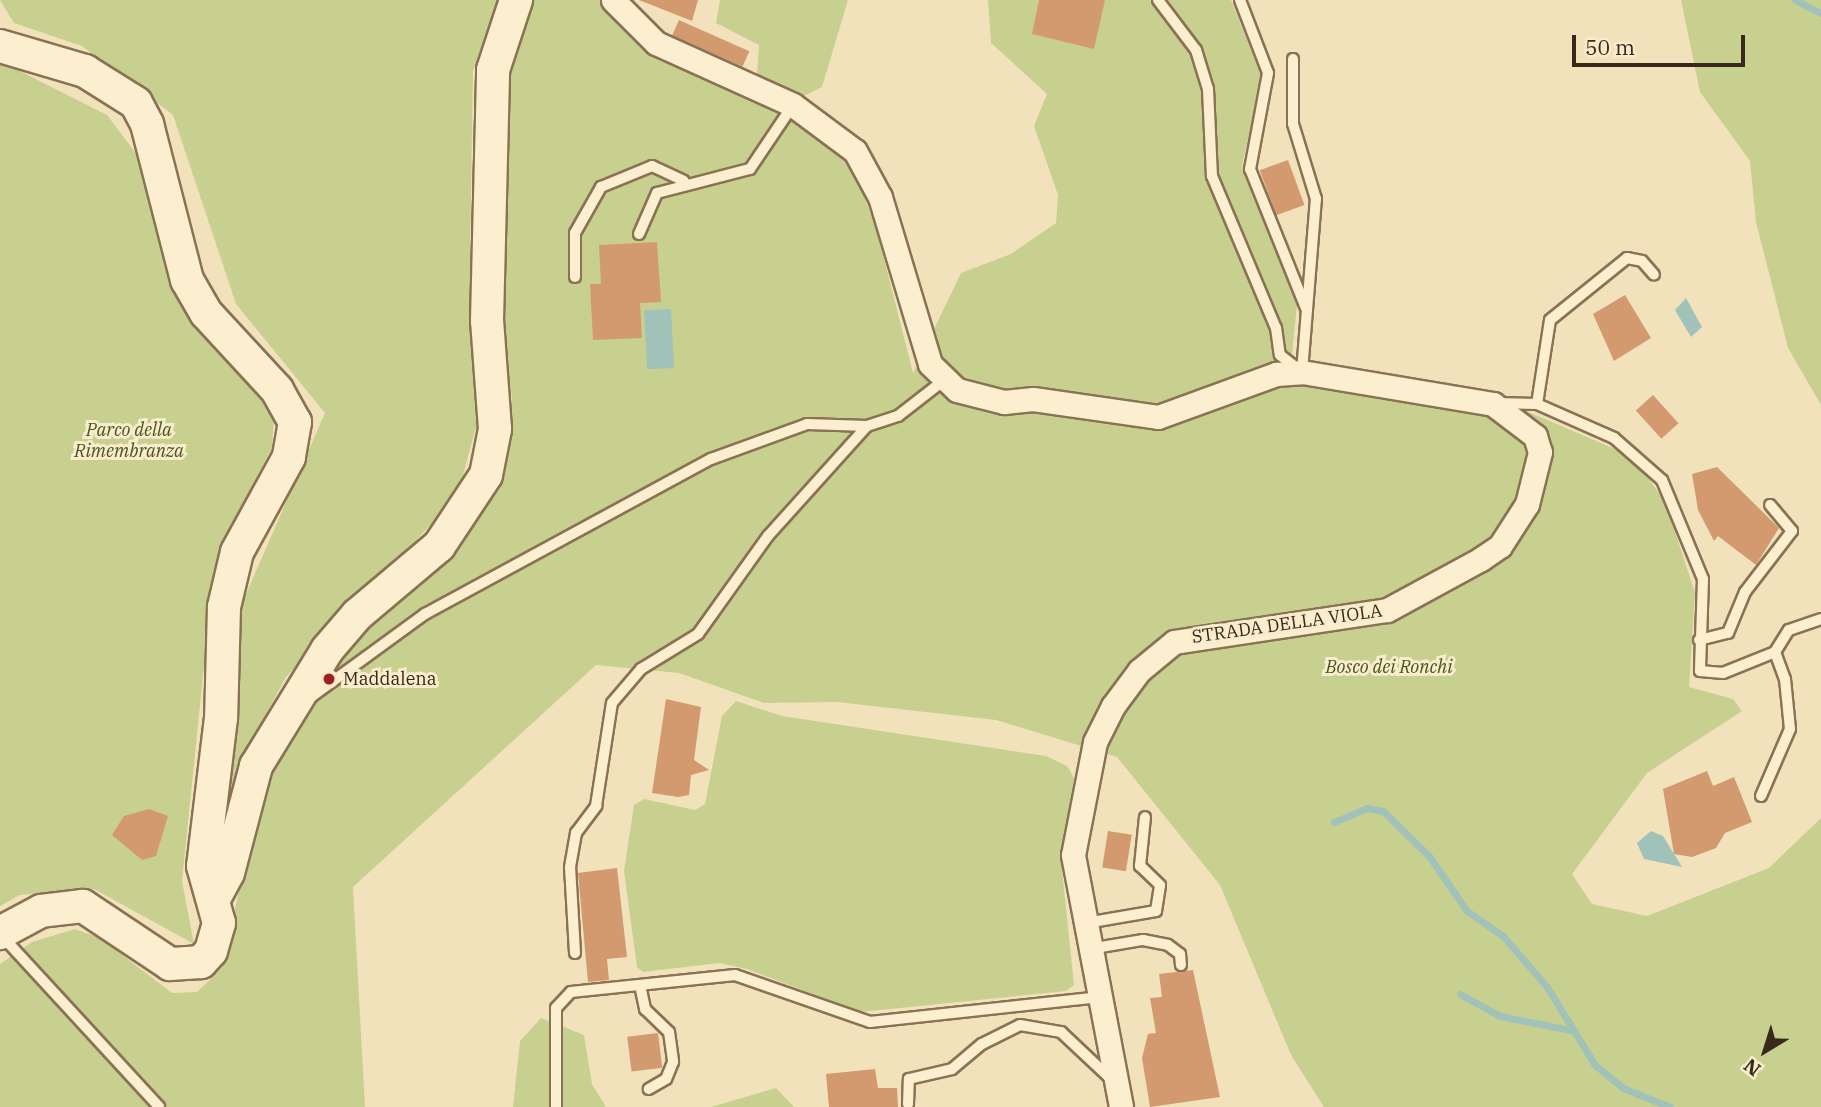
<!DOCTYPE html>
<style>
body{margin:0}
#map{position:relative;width:1821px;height:1107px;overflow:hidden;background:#f1e2bc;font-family:"IBM Plex Serif",serif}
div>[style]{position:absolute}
.green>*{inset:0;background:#c8d090}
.water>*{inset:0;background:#a0c2b8;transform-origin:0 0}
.stream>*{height:7px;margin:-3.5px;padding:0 3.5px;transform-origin:3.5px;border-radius:3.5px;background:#a0c2b8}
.building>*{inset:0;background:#d3996f;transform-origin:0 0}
.roads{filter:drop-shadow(2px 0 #8a7254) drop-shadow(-2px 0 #8a7254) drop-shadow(0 2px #8a7254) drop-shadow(0 -2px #8a7254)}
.lane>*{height:10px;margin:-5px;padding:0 5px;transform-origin:5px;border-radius:5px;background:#fcefd0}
.street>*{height:23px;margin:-11.5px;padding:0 11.5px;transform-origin:11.5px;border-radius:11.5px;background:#fcefd0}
.secondary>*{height:32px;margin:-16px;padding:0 16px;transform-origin:16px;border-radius:16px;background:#fcefd0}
.dots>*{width:19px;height:19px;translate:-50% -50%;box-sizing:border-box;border:4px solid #f8eccc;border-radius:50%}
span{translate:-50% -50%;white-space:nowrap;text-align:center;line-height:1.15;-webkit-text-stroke:6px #f8eccc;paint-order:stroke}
.park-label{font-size:18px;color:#48561f;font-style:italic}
.street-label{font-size:18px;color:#38291a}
.poi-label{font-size:18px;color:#38291a}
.left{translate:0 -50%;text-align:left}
.north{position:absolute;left:1730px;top:1016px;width:70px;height:70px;-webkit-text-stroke:5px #f8eccc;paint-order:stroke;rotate:218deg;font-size:19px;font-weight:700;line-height:28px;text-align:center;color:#38291a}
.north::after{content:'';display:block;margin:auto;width:24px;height:32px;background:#38291a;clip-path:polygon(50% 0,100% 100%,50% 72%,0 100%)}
.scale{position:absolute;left:1572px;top:35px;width:173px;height:32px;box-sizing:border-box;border:4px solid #38291a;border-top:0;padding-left:9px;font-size:21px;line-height:24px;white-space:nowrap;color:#38291a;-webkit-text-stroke:5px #f8eccc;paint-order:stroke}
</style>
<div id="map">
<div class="green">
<div style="clip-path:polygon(0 0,499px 0,473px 71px,470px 256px,482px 405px,457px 497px,286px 677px,246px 751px,220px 845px,243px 601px,325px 413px,236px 304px,173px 115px,82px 46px,14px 23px)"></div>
<div style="clip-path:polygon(525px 0,602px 0,619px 27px,657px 56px,810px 127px,837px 153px,858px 178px,878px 235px,913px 373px,961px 273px,1011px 254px,1056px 223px,1058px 195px,1034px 126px,1047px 94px,991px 43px,988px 0,1231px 0,1262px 78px,1242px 165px,1297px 305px,1291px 365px,1472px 411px,1524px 410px,1615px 449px,1642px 470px,1665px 501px,1695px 593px,1689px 687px,1733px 699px,1742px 711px,1647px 773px,1572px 874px,1592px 904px,1647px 916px,1769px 868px,1821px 818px,1821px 1107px,1324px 1107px,1291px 1055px,1220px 885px,1117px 757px,996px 720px,837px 702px,764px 703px,679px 673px,596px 665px,353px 887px,365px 1107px,0 1107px,0 964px,32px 942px,75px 929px,100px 938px,172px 993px,197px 992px,222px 968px,262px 787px,338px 653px,389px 601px,442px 565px,501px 487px,512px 396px,499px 331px,507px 61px)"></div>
<div style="clip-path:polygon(720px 0,848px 0,822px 87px,802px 97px,757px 74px,759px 45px,716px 23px)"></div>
<div style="clip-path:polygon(1681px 0,1821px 0,1821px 405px,1788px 348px,1756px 222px,1750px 161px,1700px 92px)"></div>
<div style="clip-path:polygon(0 61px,107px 115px,144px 164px,177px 295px,274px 417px,272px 447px,251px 488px,208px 627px,182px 881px,194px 944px,94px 889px,20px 895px,0 906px)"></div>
<div style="clip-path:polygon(736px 701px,782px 716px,1046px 756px,1067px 766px,1074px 778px,1062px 870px,1074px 985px,1066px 991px,860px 1012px,747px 969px,719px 963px,643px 972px,637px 967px,624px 871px,634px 805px,644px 799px,695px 810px,705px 804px,722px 716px)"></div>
<div style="clip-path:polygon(541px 1018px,584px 1035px,592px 1084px,606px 1107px,513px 1107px,520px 1041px)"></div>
<div style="clip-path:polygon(776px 1088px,794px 1107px,711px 1107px)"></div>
</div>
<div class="water">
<div style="clip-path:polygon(1686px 298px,1702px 327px,1691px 337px,1675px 310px)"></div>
<div style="left:671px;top:309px;width:59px;height:27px;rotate:87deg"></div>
<div style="clip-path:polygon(1651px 831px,1663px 836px,1682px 867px,1644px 859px,1637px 843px)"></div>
</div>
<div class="stream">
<div style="left:1795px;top:0;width:29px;rotate:27deg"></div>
<div style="left:1334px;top:822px;width:36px;rotate:-23deg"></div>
<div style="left:1367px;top:808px;width:16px;rotate:11deg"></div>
<div style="left:1383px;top:811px;width:64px;rotate:44.4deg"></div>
<div style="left:1429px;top:856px;width:67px;rotate:55.4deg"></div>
<div style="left:1467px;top:911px;width:44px;rotate:34.8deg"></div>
<div style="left:1503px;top:936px;width:67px;rotate:49.2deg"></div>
<div style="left:1547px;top:987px;width:92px;rotate:58.4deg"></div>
<div style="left:1595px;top:1065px;width:36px;rotate:39deg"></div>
<div style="left:1623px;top:1088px;width:51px;rotate:22deg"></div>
<div style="left:1460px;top:994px;width:46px;rotate:28.8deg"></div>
<div style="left:1500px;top:1016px;width:76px;rotate:11.3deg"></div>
</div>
<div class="building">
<div style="clip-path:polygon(639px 0,698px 0,692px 21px)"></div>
<div style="clip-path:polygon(1039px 0,1105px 0,1094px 49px,1032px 34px)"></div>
<div style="left:679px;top:20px;width:77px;height:17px;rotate:24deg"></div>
<div style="left:1288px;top:160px;width:48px;height:30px;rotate:70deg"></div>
<div style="clip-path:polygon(657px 242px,661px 302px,640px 303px,642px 338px,593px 340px,590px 284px,601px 284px,599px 245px)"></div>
<div style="clip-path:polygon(1625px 295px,1651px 338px,1614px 361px,1593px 314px)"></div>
<div style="left:1653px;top:395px;width:38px;height:23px;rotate:48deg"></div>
<div style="clip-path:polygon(1717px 467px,1779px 528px,1756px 565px,1718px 536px,1714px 541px,1698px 510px,1692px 474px)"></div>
<div style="clip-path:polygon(666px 699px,701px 707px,694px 760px,709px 770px,691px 775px,689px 795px,678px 797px,652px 793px)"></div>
<div style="clip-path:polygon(1707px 771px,1713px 786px,1734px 777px,1752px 822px,1725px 833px,1716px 848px,1692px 857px,1674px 854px,1663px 789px)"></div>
<div style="clip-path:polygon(149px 809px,168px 816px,156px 856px,142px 860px,112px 835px,124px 816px)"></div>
<div style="left:1108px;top:831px;width:24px;height:37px;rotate:9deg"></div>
<div style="clip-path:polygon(617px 868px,627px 957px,607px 959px,609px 980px,588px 982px,578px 873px)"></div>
<div style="clip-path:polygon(1193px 970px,1220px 1097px,1150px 1107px,1142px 1058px,1148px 1034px,1156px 1033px,1150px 998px,1162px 997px,1159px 974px)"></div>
<div style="left:658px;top:1033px;width:35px;height:31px;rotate:83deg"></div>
<div style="clip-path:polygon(875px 1069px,878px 1088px,897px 1088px,898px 1107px,829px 1107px,826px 1074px)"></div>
</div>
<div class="roads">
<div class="lane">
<div style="left:1158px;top:0;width:63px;rotate:52.8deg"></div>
<div style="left:1196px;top:50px;width:41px;rotate:72.9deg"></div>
<div style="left:1208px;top:89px;width:87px;rotate:87.4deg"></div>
<div style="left:1212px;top:176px;width:165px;rotate:67.2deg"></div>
<div style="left:1276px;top:328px;width:27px;rotate:82deg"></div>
<div style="left:1280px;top:355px;width:28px;rotate:38deg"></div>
<div style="left:1302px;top:372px;width:174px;rotate:-85.4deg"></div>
<div style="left:1316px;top:199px;width:78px;rotate:-107deg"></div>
<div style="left:1293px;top:124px;width:65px;rotate:-90deg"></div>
<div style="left:1240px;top:0;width:78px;rotate:69deg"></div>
<div style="left:1268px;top:73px;width:98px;rotate:100.6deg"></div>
<div style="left:1250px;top:169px;width:150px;rotate:68.1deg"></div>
<div style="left:639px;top:234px;width:45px;rotate:-66.3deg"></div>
<div style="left:657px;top:193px;width:96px;rotate:-14.5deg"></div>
<div style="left:750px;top:169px;width:77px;rotate:-56.1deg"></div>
<div style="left:575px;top:277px;width:44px;rotate:-90deg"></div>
<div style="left:575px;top:233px;width:53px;rotate:-60.5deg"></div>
<div style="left:601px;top:187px;width:55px;rotate:-22.4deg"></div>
<div style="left:652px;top:166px;width:35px;rotate:25deg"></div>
<div style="left:1496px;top:403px;width:41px;rotate:1.4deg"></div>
<div style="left:1537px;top:404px;width:84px;rotate:23.8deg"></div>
<div style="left:1614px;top:438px;width:64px;rotate:41.2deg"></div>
<div style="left:1662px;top:480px;width:107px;rotate:67.5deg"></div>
<div style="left:1703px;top:579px;width:92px;rotate:91.9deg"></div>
<div style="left:1700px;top:671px;width:23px;rotate:5deg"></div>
<div style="left:1723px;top:673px;width:56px;rotate:-22deg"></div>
<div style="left:1775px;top:652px;width:29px;rotate:70deg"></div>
<div style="left:1785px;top:679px;width:50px;rotate:84.3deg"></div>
<div style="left:1790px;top:729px;width:73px;rotate:113.4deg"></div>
<div style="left:1537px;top:404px;width:85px;rotate:-81.2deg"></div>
<div style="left:1550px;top:320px;width:99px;rotate:-38.8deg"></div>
<div style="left:1627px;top:258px;width:15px;rotate:11deg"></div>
<div style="left:1642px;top:261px;width:18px;rotate:49deg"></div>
<div style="left:1699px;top:640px;width:30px;rotate:-14deg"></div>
<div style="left:1728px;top:633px;width:44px;rotate:-67.5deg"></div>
<div style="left:1745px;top:592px;width:77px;rotate:-52.4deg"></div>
<div style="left:1792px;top:531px;width:34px;rotate:-130deg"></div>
<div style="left:1775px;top:652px;width:26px;rotate:-58deg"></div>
<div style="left:1789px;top:630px;width:34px;rotate:-19deg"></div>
<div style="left:311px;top:697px;width:141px;rotate:-36.1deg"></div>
<div style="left:425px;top:614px;width:325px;rotate:-28.5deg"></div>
<div style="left:711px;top:459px;width:102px;rotate:-20deg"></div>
<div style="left:807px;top:424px;width:60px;rotate:1.9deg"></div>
<div style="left:1086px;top:923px;width:71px;rotate:-9.7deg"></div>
<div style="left:1156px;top:911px;width:26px;rotate:-81deg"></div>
<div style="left:1160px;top:885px;width:28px;rotate:-136deg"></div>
<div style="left:1140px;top:866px;width:49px;rotate:-84.2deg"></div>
<div style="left:2px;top:936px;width:232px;rotate:47.4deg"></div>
<div style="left:1089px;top:949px;width:55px;rotate:-9.5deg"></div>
<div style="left:1143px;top:940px;width:25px;rotate:11deg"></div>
<div style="left:1168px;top:945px;width:15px;rotate:37deg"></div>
<div style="left:1180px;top:954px;width:11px;rotate:85deg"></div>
<div style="left:575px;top:953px;width:86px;rotate:-93.3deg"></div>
<div style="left:570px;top:867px;width:35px;rotate:-80deg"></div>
<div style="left:576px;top:833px;width:34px;rotate:-53deg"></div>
<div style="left:596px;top:806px;width:104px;rotate:-81.2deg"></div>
<div style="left:612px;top:703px;width:45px;rotate:-49.5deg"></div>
<div style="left:641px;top:669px;width:67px;rotate:-31.6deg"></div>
<div style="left:698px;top:634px;width:120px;rotate:-54.5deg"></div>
<div style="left:768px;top:536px;width:148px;rotate:-48deg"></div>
<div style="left:867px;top:426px;width:33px;rotate:-18deg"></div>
<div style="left:898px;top:416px;width:57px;rotate:-37.9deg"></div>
<div style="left:640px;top:985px;width:25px;rotate:78deg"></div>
<div style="left:645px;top:1009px;width:33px;rotate:44deg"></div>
<div style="left:669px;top:1032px;width:30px;rotate:82deg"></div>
<div style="left:673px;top:1062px;width:18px;rotate:112deg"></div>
<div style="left:666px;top:1079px;width:20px;rotate:150deg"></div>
<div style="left:908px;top:1104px;width:25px;rotate:-88deg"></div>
<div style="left:909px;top:1079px;width:44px;rotate:-13.1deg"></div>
<div style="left:952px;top:1069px;width:39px;rotate:-40deg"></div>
<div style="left:982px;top:1044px;width:42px;rotate:-26.6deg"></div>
<div style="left:1020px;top:1025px;width:42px;rotate:9.7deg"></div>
<div style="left:1061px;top:1032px;width:67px;rotate:43.2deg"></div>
<div style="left:556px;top:1107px;width:99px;rotate:-90deg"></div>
<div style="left:556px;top:1008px;width:22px;rotate:-47deg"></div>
<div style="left:571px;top:992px;width:165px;rotate:-5.9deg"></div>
<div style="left:735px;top:975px;width:143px;rotate:19.2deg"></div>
<div style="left:870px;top:1022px;width:232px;rotate:-6.2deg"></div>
</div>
<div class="street">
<div style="left:613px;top:0;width:61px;rotate:45deg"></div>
<div style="left:656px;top:43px;width:150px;rotate:24.3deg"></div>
<div style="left:793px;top:105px;width:77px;rotate:36.6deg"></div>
<div style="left:855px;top:151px;width:52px;rotate:61.5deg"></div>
<div style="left:880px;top:197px;width:174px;rotate:73.3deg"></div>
<div style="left:930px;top:364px;width:37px;rotate:44deg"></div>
<div style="left:957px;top:390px;width:49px;rotate:14.3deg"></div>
<div style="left:1004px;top:402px;width:29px;rotate:-6deg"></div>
<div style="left:1033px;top:399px;width:126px;rotate:8.2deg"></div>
<div style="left:1158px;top:417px;width:126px;rotate:-20deg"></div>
<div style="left:1276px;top:374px;width:26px;rotate:-4deg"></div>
<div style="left:1302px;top:372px;width:194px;rotate:9.5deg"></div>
<div style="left:1493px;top:404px;width:53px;rotate:37.3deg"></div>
<div style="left:1535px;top:436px;width:17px;rotate:73deg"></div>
<div style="left:1540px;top:452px;width:54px;rotate:104deg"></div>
<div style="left:1527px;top:504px;width:50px;rotate:122.7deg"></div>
<div style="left:1500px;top:546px;width:23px;rotate:146deg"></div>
<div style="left:1481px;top:559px;width:107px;rotate:151.5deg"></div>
<div style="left:1387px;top:610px;width:215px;rotate:171.5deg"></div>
<div style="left:1174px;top:642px;width:45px;rotate:140.4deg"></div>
<div style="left:1139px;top:671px;width:44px;rotate:126.6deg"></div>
<div style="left:1113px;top:706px;width:40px;rotate:116.6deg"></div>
<div style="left:1095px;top:742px;width:115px;rotate:101deg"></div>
<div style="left:1073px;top:855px;width:257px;rotate:79.2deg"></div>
</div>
<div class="secondary">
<div style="left:0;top:46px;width:89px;rotate:16.4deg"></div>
<div style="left:85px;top:71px;width:60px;rotate:32.1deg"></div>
<div style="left:136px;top:103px;width:24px;rotate:62deg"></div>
<div style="left:147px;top:124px;width:161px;rotate:75.6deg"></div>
<div style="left:187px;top:280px;width:38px;rotate:60deg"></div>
<div style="left:206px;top:313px;width:105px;rotate:47.3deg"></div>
<div style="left:277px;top:390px;width:37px;rotate:61deg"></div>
<div style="left:295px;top:422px;width:36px;rotate:100deg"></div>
<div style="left:289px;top:457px;width:108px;rotate:118.7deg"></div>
<div style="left:237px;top:552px;width:57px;rotate:103.3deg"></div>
<div style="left:224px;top:607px;width:111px;rotate:91.5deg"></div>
<div style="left:221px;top:718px;width:149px;rotate:96.9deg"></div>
<div style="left:203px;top:866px;width:59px;rotate:74.3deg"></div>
<div style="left:219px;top:923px;width:29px;rotate:106deg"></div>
<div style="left:211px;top:951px;width:15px;rotate:132deg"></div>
<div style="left:201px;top:962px;width:31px;rotate:176deg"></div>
<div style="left:170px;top:964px;width:105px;rotate:-146.3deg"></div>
<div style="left:83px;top:906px;width:42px;rotate:173.2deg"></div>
<div style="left:41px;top:911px;width:47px;rotate:151.8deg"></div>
<div style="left:215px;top:897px;width:27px;rotate:-62deg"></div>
<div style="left:228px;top:873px;width:111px;rotate:-75.3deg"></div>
<div style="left:256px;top:766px;width:136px;rotate:-58.5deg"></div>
<div style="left:327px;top:650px;width:46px;rotate:-49.4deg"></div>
<div style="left:357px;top:615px;width:107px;rotate:-40.1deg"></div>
<div style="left:439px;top:546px;width:85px;rotate:-56.5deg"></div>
<div style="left:486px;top:475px;width:47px;rotate:-78.9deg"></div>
<div style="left:495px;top:429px;width:108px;rotate:-94.2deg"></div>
<div style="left:487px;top:321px;width:251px;rotate:-88.6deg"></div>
<div style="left:493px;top:70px;width:74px;rotate:-71.8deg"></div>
</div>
</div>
<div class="dots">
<div style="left:329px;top:679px;background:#9e201f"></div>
</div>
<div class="park-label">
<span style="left:129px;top:441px">Parco della<br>Rimembranza</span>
<span style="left:1389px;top:667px">Bosco dei Ronchi</span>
</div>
<div class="street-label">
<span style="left:1287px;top:624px;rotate:-8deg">STRADA DELLA VIOLA</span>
</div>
<div class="poi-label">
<span class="left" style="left:343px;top:679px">Maddalena</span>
</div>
<div class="north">N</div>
<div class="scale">50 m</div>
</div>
